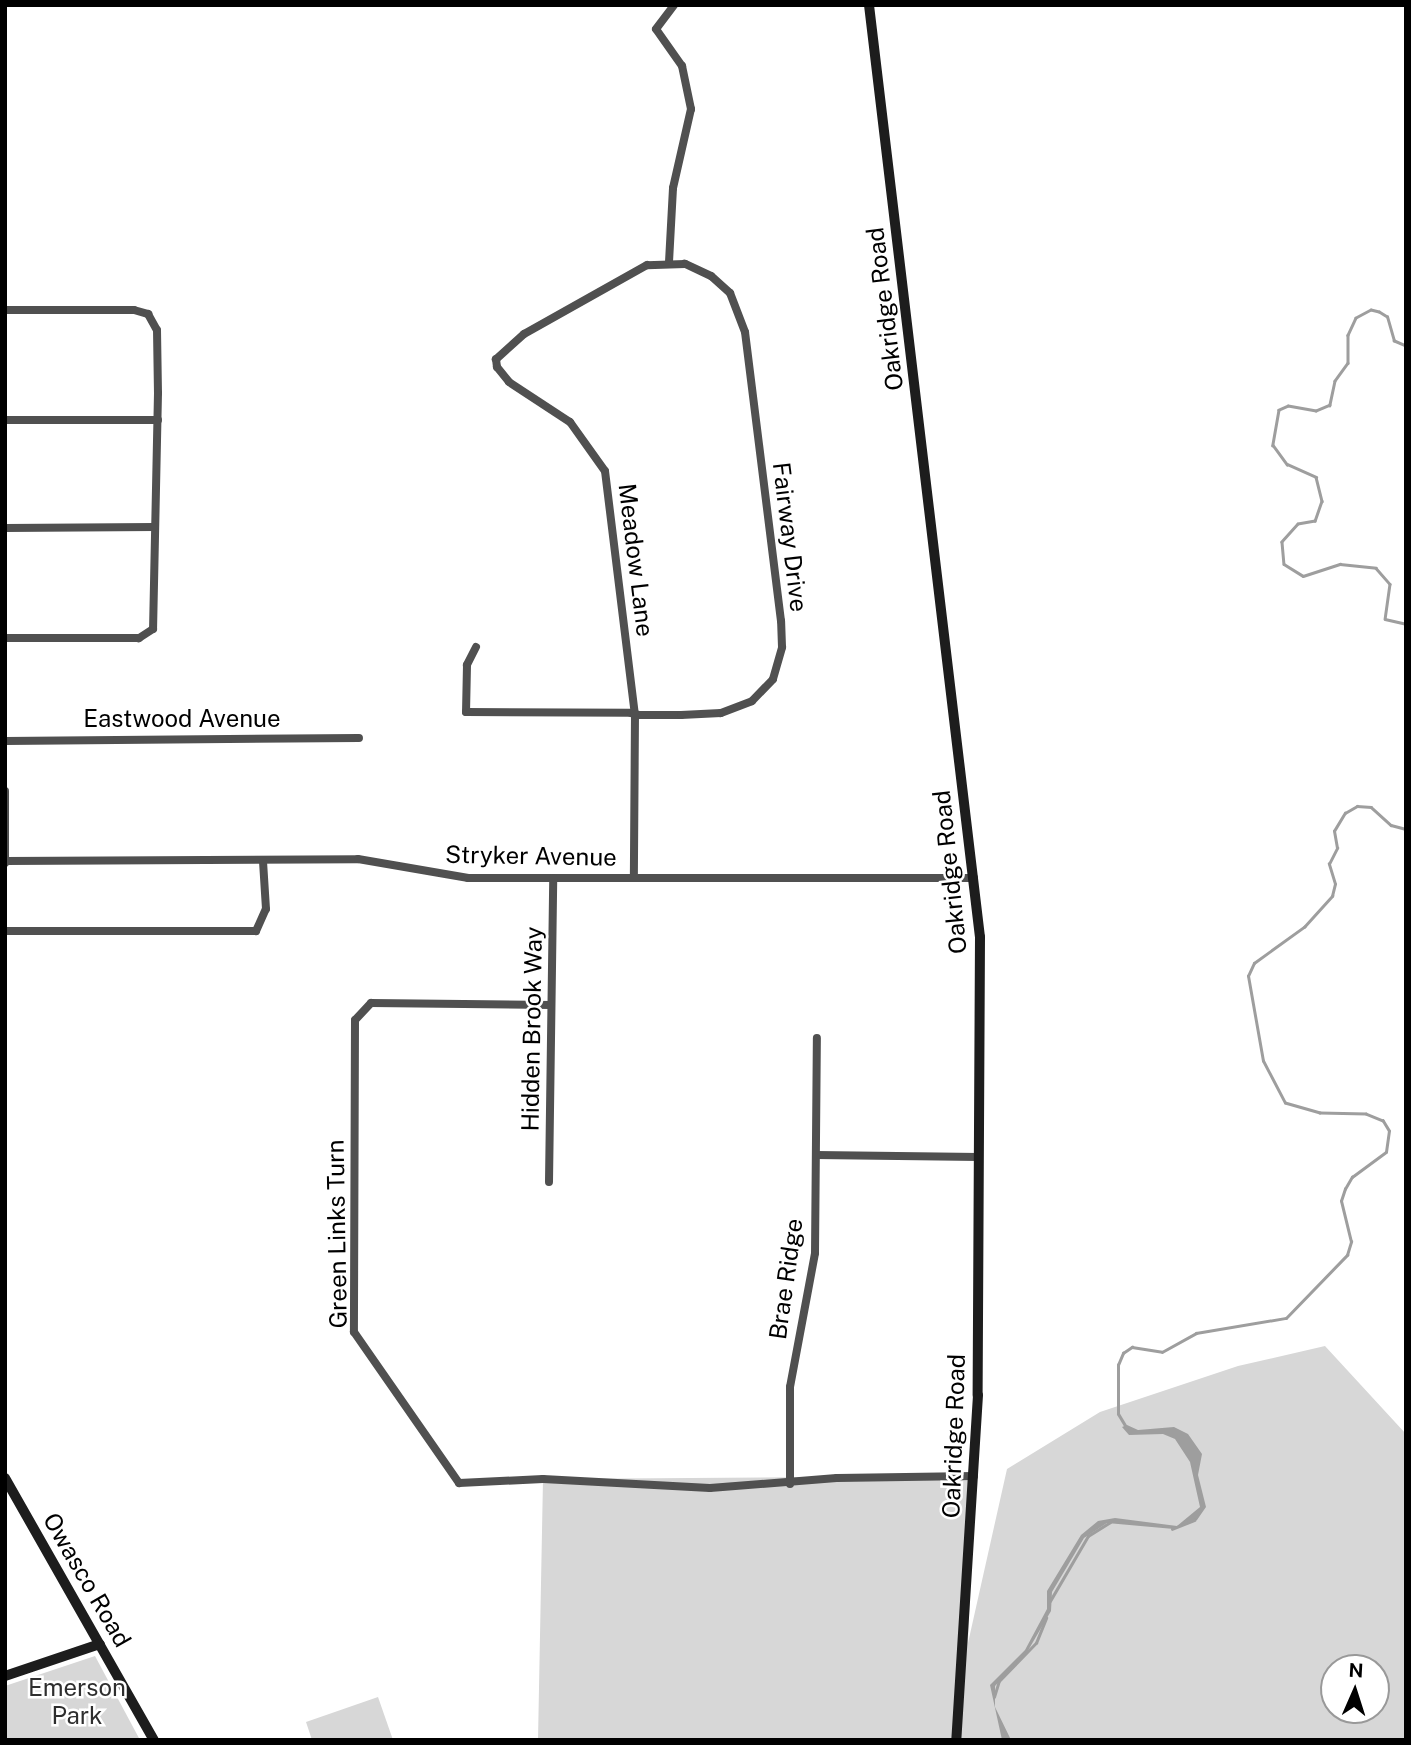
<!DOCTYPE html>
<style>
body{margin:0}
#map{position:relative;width:1411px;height:1745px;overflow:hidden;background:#fff;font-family:"Public Sans",sans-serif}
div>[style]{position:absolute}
.green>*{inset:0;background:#d7d7d7}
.water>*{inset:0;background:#9e9e9e}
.stream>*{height:2.5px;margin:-1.25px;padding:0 1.25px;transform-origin:1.25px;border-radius:1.25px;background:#9e9e9e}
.street>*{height:8px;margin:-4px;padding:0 4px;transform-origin:4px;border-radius:4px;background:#505050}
.secondary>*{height:10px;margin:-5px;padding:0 5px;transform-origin:5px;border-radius:5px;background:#1d1d1d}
span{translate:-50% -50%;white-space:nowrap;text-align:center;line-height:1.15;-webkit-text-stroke:5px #fff;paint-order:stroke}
.street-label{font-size:24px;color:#000}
.park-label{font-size:24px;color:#2e2e2e}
.frame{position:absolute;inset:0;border:7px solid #000;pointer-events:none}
.north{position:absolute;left:1320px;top:1654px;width:70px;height:70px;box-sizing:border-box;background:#fff;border:2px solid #999;border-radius:50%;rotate:3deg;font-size:19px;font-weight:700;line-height:28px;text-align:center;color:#000}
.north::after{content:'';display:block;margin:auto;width:24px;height:32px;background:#000;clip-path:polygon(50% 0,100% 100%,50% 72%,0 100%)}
</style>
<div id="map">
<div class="green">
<div style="clip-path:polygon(evenodd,1325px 1346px,1406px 1434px,1406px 1740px,538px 1740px,543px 1479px,974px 1476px,968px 1643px,1007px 1469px,1100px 1412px,1238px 1366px,1325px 1346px,1334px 1668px,1376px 1668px,1376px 1710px,1334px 1710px,1334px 1668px)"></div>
<div style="clip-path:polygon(95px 1656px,140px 1740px,5px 1740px,5px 1686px)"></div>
<div style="clip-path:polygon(378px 1697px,393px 1740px,312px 1740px,306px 1722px)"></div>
</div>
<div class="water">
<div style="clip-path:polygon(1127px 1425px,1138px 1430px,1174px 1427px,1188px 1434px,1202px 1454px,1198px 1475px,1206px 1507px,1197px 1520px,1174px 1529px,1107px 1523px,1084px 1538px,1052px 1592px,1051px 1611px,1026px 1654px,995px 1686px,995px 1707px,1011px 1740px,1002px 1740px,990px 1685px,1025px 1650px,1047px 1609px,1047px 1591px,1081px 1535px,1098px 1521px,1115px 1518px,1177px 1526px,1200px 1507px,1190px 1462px,1175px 1439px,1163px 1434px,1129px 1435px,1122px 1427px)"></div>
</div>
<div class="stream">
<div style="left:1406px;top:346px;width:13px;rotate:-157deg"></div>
<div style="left:1394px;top:341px;width:25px;rotate:-106deg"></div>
<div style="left:1387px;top:317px;width:9px;rotate:-148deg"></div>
<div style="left:1379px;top:312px;width:8px;rotate:-166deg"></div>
<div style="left:1371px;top:310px;width:17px;rotate:152deg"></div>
<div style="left:1356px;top:318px;width:19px;rotate:115deg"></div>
<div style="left:1348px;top:335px;width:28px;rotate:90deg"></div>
<div style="left:1348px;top:363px;width:22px;rotate:126deg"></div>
<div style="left:1335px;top:381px;width:25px;rotate:102deg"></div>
<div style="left:1330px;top:405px;width:15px;rotate:157deg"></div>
<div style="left:1316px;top:411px;width:28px;rotate:-170deg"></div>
<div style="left:1288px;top:406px;width:10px;rotate:156deg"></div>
<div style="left:1279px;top:410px;width:36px;rotate:100deg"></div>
<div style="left:1273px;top:445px;width:24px;rotate:54deg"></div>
<div style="left:1287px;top:464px;width:32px;rotate:24deg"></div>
<div style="left:1316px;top:477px;width:25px;rotate:76deg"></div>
<div style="left:1322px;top:501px;width:21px;rotate:109deg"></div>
<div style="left:1315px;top:521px;width:17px;rotate:170deg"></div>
<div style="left:1298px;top:524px;width:24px;rotate:132deg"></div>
<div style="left:1282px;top:542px;width:22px;rotate:85deg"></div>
<div style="left:1284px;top:564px;width:22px;rotate:32deg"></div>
<div style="left:1303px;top:576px;width:39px;rotate:-18deg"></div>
<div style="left:1340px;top:564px;width:36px;rotate:6deg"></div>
<div style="left:1376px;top:568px;width:21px;rotate:49deg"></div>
<div style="left:1390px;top:584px;width:35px;rotate:98deg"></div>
<div style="left:1385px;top:619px;width:22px;rotate:13deg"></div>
<div style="left:1127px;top:1429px;width:17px;rotate:-121deg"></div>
<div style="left:1118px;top:1414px;width:49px;rotate:-90deg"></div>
<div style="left:1118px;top:1365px;width:13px;rotate:-67deg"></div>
<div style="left:1123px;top:1353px;width:11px;rotate:-34deg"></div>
<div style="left:1132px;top:1347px;width:30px;rotate:9deg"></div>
<div style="left:1162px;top:1352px;width:39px;rotate:-29deg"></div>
<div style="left:1196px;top:1333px;width:91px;rotate:-9.5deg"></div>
<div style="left:1286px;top:1318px;width:88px;rotate:-45.9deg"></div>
<div style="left:1347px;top:1255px;width:14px;rotate:-73deg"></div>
<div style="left:1351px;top:1242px;width:42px;rotate:-103.7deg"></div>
<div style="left:1341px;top:1201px;width:13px;rotate:-72deg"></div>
<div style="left:1345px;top:1189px;width:14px;rotate:-60deg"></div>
<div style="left:1352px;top:1177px;width:42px;rotate:-36.3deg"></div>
<div style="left:1386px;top:1152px;width:21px;rotate:-82deg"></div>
<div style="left:1389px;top:1131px;width:12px;rotate:-121deg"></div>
<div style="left:1383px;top:1121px;width:18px;rotate:-158deg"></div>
<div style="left:1366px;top:1114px;width:46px;rotate:-178.8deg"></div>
<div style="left:1320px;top:1113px;width:36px;rotate:-164deg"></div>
<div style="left:1285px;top:1103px;width:47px;rotate:-117.6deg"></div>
<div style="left:1263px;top:1061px;width:86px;rotate:-100deg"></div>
<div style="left:1248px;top:976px;width:14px;rotate:-65deg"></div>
<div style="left:1254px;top:963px;width:62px;rotate:-35.8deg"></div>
<div style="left:1304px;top:927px;width:42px;rotate:-47.9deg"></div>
<div style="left:1332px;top:896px;width:12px;rotate:-76deg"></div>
<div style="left:1335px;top:884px;width:21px;rotate:-107deg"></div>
<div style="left:1329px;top:864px;width:18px;rotate:-63deg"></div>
<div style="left:1337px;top:848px;width:17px;rotate:-100deg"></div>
<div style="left:1334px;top:831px;width:21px;rotate:-59deg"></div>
<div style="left:1345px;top:813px;width:14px;rotate:-30deg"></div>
<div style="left:1357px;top:806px;width:14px;rotate:4deg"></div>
<div style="left:1371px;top:807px;width:27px;rotate:42deg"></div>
<div style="left:1391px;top:825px;width:16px;rotate:15deg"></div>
<div style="left:1172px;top:1529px;width:24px;rotate:-22deg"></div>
<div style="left:1050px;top:1601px;width:75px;rotate:-59.7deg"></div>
<div style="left:1088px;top:1536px;width:26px;rotate:-32deg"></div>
<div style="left:994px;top:1697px;width:17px;rotate:-73deg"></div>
<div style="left:999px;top:1681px;width:53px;rotate:-45.8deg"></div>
<div style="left:1036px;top:1643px;width:27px;rotate:-68deg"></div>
</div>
<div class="street">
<div style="left:669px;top:262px;width:74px;rotate:-86.9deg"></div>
<div style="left:673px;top:188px;width:81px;rotate:-77.2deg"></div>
<div style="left:691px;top:109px;width:44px;rotate:-101.8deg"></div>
<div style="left:682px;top:66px;width:45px;rotate:-125.1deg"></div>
<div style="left:656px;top:29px;width:30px;rotate:-53deg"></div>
<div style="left:5px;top:310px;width:129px"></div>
<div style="left:134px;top:310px;width:15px;rotate:16deg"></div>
<div style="left:148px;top:314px;width:18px;rotate:61deg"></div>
<div style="left:157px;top:330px;width:63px;rotate:89.1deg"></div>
<div style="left:158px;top:393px;width:236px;rotate:91.2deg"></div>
<div style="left:153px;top:629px;width:17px;rotate:147deg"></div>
<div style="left:139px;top:638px;width:134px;rotate:180deg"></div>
<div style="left:5px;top:420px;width:153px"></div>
<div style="left:5px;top:528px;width:150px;rotate:-0.4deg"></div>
<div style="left:476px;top:647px;width:20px;rotate:117deg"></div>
<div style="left:467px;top:665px;width:47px;rotate:91.2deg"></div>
<div style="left:466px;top:712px;width:165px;rotate:0.3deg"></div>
<div style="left:631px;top:713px;width:8px;rotate:14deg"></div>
<div style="left:639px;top:715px;width:42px"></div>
<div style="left:681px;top:715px;width:40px;rotate:-2.9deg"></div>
<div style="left:721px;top:713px;width:33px;rotate:-21deg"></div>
<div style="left:752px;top:701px;width:30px;rotate:-46deg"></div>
<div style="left:773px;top:679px;width:33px;rotate:-74deg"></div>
<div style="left:782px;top:647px;width:26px;rotate:-92deg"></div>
<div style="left:781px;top:621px;width:291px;rotate:-97.1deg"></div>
<div style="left:745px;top:332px;width:42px;rotate:-111deg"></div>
<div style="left:730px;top:293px;width:25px;rotate:-138deg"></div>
<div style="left:711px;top:276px;width:29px;rotate:-155deg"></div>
<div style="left:685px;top:264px;width:38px;rotate:178deg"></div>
<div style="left:647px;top:265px;width:141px;rotate:150.7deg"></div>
<div style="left:524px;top:334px;width:38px;rotate:138deg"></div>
<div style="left:496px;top:359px;width:8px;rotate:83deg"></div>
<div style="left:497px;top:367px;width:19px;rotate:51deg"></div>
<div style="left:509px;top:382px;width:73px;rotate:33.3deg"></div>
<div style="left:570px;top:422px;width:60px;rotate:54.5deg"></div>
<div style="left:605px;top:471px;width:245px;rotate:83deg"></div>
<div style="left:635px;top:714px;width:163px;rotate:90.4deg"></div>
<div style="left:5px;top:741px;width:354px;rotate:-0.5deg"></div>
<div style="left:5px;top:791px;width:72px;rotate:90deg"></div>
<div style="left:5px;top:861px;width:353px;rotate:-0.3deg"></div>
<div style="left:358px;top:859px;width:112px;rotate:9.8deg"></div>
<div style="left:468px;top:878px;width:506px"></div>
<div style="left:5px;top:931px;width:251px"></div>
<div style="left:256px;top:931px;width:24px;rotate:-66deg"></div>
<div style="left:266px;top:909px;width:48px;rotate:-93.6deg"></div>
<div style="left:551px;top:1005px;width:180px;rotate:-179.4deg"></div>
<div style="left:371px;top:1003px;width:23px;rotate:133deg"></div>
<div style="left:355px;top:1020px;width:312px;rotate:90.2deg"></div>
<div style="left:354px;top:1332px;width:184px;rotate:55.2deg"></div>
<div style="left:459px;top:1483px;width:84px;rotate:-2.7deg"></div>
<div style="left:543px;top:1479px;width:167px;rotate:3.1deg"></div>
<div style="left:710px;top:1488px;width:127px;rotate:-4.5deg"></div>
<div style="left:837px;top:1478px;width:137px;rotate:-0.8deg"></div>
<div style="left:816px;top:1155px;width:163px;rotate:0.7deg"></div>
<div style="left:549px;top:1182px;width:304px;rotate:-89.2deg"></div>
<div style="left:790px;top:1484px;width:97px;rotate:-90deg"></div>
<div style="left:790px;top:1387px;width:136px;rotate:-79.4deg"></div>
<div style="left:815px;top:1253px;width:215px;rotate:-89.5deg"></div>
</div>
<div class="secondary">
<div style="left:869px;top:5px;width:939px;rotate:83.21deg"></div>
<div style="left:980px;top:937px;width:458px;rotate:90.3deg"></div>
<div style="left:978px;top:1395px;width:346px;rotate:93.6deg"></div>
<div style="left:5px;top:1478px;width:301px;rotate:60.4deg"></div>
<div style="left:5px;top:1676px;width:100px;rotate:-18.6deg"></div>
</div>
<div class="street-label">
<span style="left:885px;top:309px;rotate:-97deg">Oakridge Road</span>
<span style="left:790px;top:537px;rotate:83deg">Fairway Drive</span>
<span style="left:636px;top:560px;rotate:83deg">Meadow Lane</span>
<span style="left:182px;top:719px">Eastwood Avenue</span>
<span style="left:531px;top:856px;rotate:1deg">Stryker Avenue</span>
<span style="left:950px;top:872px;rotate:-96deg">Oakridge Road</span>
<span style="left:532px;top:1029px;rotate:-89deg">Hidden Brook Way</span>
<span style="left:337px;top:1234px;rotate:-91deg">Green Links Turn</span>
<span style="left:786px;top:1279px;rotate:-82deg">Brae Ridge</span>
<span style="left:954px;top:1436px;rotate:-88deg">Oakridge Road</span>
<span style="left:87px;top:1580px;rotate:60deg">Owasco Road</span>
</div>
<div class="park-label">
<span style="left:77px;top:1702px">Emerson<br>Park</span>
</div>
<div class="frame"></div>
<div class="north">N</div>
</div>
